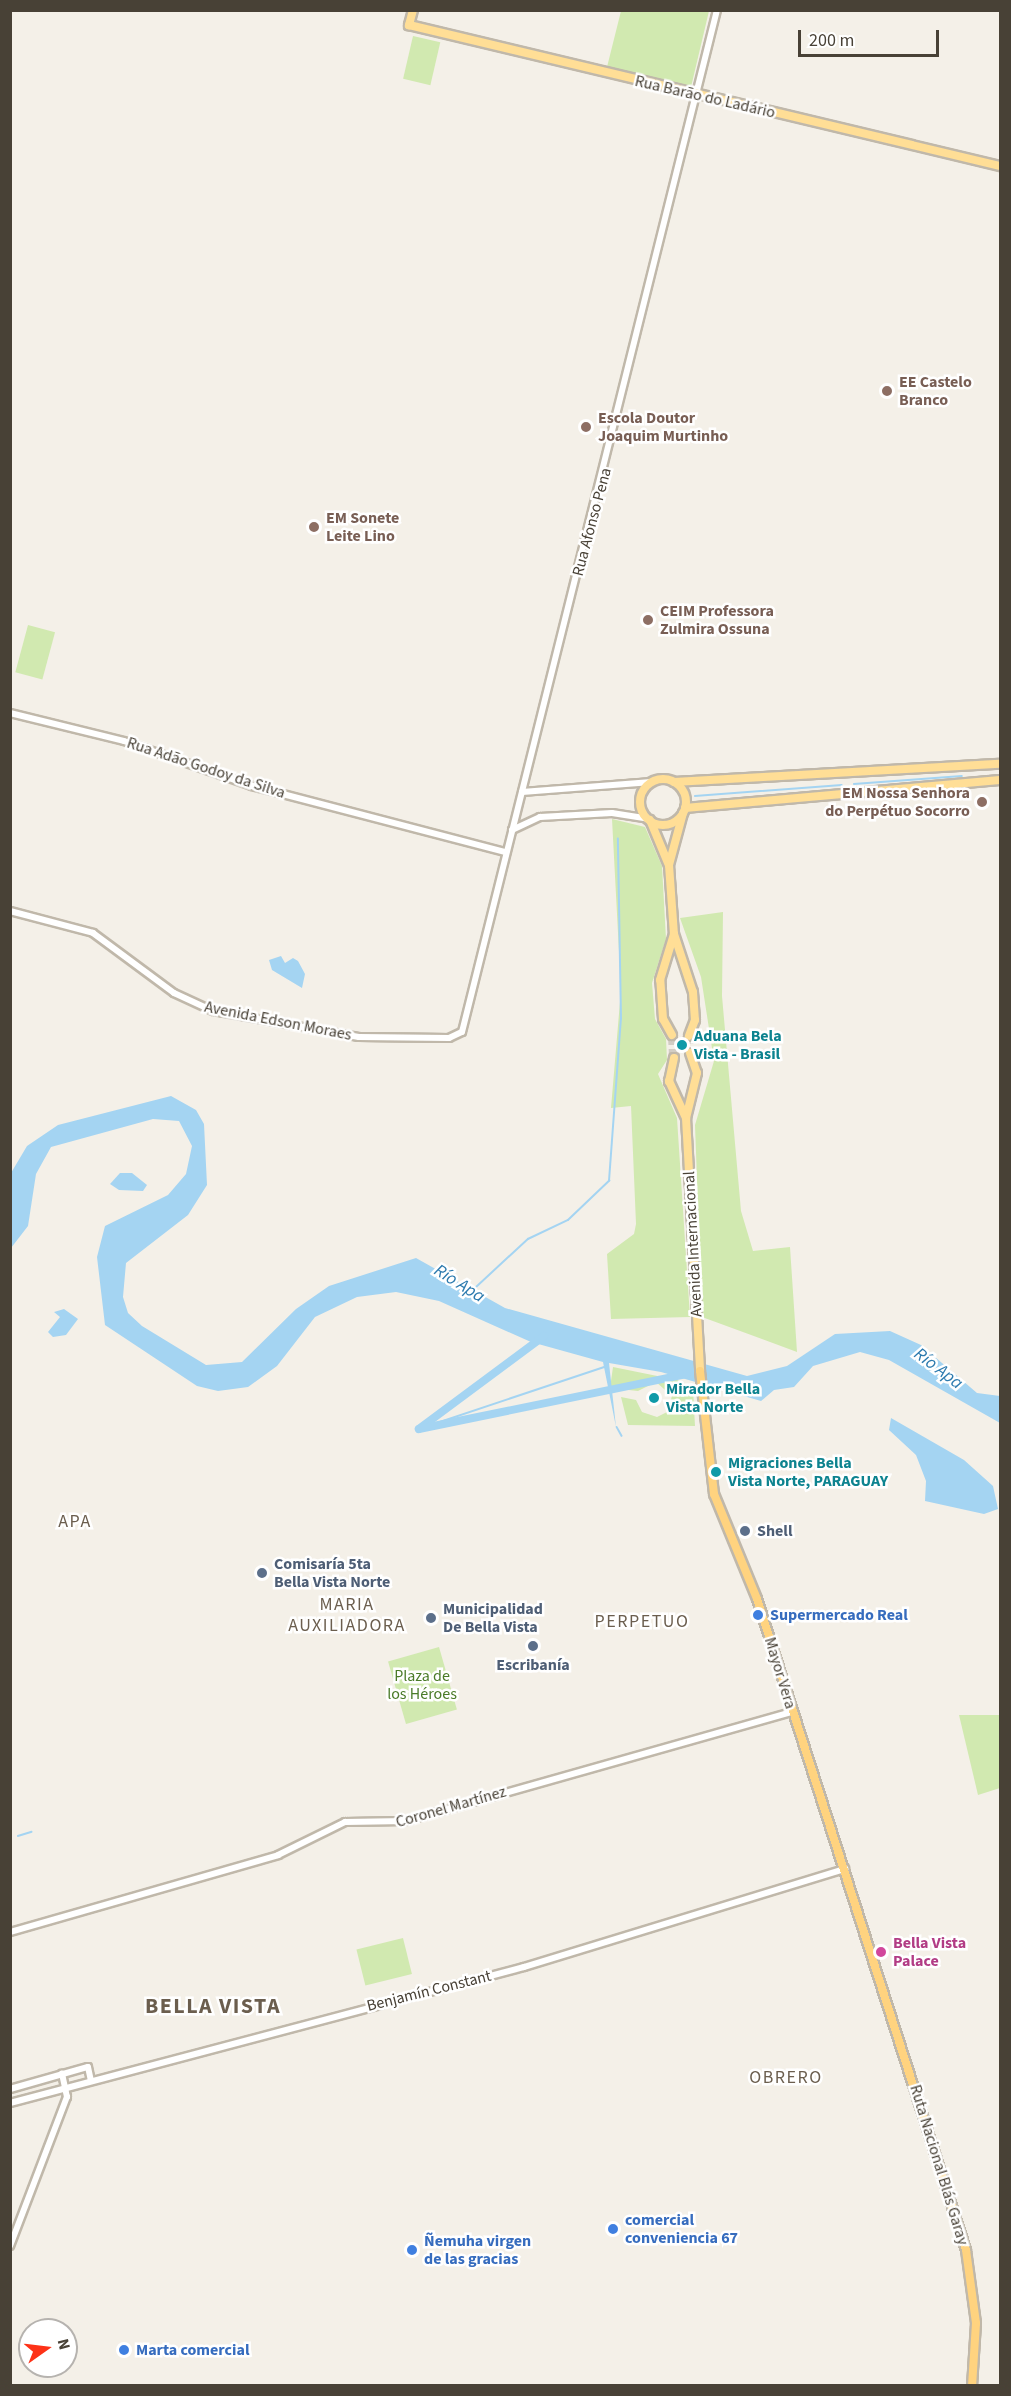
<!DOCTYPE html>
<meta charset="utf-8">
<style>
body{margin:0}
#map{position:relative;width:1011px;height:2396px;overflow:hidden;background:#f4f0e8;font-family:"Source Sans 3",sans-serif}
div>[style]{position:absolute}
.green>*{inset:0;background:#d1e9b0;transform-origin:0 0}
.water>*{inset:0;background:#a4d4f2}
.stream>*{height:1.5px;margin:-0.75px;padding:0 0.75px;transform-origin:0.75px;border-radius:0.75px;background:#a4d4f2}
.river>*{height:8px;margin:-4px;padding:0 4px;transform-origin:4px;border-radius:4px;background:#a4d4f2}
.primary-tunnel>*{height:8px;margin-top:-4px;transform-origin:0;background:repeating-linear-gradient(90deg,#d2cdc4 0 8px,transparent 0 12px)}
.roads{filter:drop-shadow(2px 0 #c0b8aa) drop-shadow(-2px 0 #c0b8aa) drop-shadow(0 2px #c0b8aa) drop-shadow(0 -2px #c0b8aa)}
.tertiary>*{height:6px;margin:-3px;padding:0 3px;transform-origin:3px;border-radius:3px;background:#fff}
.primary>*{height:8px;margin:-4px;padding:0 4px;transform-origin:4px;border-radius:4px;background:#ffde96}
.primary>.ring{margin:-4px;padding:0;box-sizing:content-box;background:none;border:8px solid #ffde96;border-radius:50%}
.trunk>*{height:8px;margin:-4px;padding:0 4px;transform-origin:4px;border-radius:4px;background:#ffd37f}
.dots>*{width:16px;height:16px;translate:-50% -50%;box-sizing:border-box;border:3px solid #fff;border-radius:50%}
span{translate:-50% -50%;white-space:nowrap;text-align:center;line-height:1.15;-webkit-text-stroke:5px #fff;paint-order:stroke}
.street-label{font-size:16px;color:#484136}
.education-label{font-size:16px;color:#785e54;font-weight:700}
.left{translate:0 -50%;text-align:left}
.right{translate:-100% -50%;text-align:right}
.culture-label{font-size:16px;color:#0d838f;font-weight:700}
.service-label{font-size:16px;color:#4e5e75;font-weight:700}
.shop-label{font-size:16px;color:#366cbe;font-weight:700}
.park-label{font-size:16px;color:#4a7b28}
.hotel-label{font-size:16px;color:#b23c85;font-weight:700}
.water-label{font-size:18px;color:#2c7aae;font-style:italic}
.neighbourhood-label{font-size:18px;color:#6b5e4e;letter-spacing:1.5px}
.district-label{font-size:22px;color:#6b5e4e;font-weight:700;letter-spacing:1.5px}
.frame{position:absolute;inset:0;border:12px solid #484136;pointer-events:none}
.north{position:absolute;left:18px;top:2318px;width:60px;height:60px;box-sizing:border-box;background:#fff;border:2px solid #b6b3af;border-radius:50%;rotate:76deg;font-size:16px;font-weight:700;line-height:24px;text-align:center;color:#484136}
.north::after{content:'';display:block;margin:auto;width:21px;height:27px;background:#fd3217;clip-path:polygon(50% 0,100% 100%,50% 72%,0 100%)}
.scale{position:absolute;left:798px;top:30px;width:141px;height:27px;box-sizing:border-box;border:3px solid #484136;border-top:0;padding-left:8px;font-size:18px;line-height:21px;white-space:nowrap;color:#484136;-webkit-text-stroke:4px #fff;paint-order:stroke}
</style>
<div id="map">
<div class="green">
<div style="clip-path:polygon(621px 11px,709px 11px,691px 87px,607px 67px)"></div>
<div style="left:413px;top:36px;width:28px;height:44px;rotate:13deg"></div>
<div style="left:28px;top:625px;width:28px;height:49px;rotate:15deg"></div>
<div style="clip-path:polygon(612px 819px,645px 827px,662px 866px,666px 939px,652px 983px,655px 1019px,666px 1039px,667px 1060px,658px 1074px,677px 1118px,690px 1317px,611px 1319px,607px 1254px,634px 1234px,636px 1224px,631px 1106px,611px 1108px,621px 990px)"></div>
<div style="clip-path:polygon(723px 912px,722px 996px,741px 1211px,753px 1251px,790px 1247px,797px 1352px,702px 1317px,695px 1125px,714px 1061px,701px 977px,680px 918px)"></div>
<div style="clip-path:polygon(613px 1367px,677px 1380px,693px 1388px,695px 1426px,628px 1425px,621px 1397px,636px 1400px,642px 1412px,657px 1417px,667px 1412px,672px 1396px,656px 1382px,638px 1391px,610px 1388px)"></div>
<div style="left:439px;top:1647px;width:65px;height:53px;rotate:74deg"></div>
<div style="clip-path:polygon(959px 1715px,1000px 1715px,1000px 1788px,978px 1795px)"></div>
<div style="left:403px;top:1938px;width:37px;height:48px;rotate:76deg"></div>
</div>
<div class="water">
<div style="clip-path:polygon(281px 956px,285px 963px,293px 958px,298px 961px,305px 974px,302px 988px,272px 970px,269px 960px)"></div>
<div style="clip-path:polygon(171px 1096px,196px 1110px,204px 1124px,207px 1185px,188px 1215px,126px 1263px,123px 1297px,128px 1313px,142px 1326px,206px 1365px,242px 1362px,296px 1309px,329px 1286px,416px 1258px,505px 1308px,747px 1376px,787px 1366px,835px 1334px,890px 1331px,921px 1345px,977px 1393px,1000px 1396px,1000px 1423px,889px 1360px,860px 1352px,813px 1366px,794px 1387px,774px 1390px,761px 1401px,661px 1372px,609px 1363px,616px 1427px,603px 1362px,531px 1342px,439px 1301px,396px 1292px,357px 1297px,315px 1317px,277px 1366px,248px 1387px,218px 1391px,197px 1386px,105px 1325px,97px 1257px,105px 1226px,168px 1195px,186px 1174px,192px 1146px,179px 1121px,153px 1119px,51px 1147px,36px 1174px,28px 1226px,11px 1248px,11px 1173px,27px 1146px,58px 1125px)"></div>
<div style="clip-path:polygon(120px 1173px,132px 1173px,147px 1185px,143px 1191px,119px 1190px,110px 1184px)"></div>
<div style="clip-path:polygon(64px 1309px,78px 1319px,66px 1335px,53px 1337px,48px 1332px,60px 1317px,54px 1312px)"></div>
<div style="clip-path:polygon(891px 1418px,964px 1460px,993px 1486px,998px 1509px,984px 1514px,925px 1501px,926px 1481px,916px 1455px,889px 1430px)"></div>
</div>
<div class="stream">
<div style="left:854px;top:784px;width:108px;rotate:-4.2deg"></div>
<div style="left:695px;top:796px;width:147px;rotate:-4.3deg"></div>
<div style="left:475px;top:1288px;width:72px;rotate:-42.8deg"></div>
<div style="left:528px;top:1239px;width:44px;rotate:-25.4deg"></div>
<div style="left:568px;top:1220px;width:57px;rotate:-43.6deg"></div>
<div style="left:609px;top:1181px;width:162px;rotate:-85.8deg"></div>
<div style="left:621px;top:1019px;width:180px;rotate:-91deg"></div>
<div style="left:617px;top:1427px;width:10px;rotate:61deg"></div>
<div style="left:419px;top:1429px;width:195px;rotate:-18.5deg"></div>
<div style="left:18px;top:1836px;width:14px;rotate:-17deg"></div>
</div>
<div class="river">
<div style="left:544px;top:1336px;width:156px;rotate:143.4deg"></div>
<div style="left:419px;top:1429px;width:273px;rotate:-11.6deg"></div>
</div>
<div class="primary-tunnel">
<div style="left:689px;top:1036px;width:17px;rotate:87deg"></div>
<div style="left:672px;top:1037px;width:17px;rotate:87deg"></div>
</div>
<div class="roads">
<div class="tertiary">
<div style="left:10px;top:713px;width:117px;rotate:13.8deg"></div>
<div style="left:124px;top:741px;width:136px;rotate:19.4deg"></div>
<div style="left:252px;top:786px;width:262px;rotate:14.6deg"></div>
<div style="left:522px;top:792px;width:130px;rotate:-4.4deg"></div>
<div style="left:512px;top:830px;width:31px;rotate:-25deg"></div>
<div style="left:540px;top:817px;width:72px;rotate:-3.2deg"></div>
<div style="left:612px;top:813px;width:37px;rotate:9deg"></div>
<div style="left:10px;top:911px;width:86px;rotate:14.8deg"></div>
<div style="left:93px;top:933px;width:101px;rotate:36.5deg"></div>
<div style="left:174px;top:993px;width:43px;rotate:24.8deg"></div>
<div style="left:213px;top:1011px;width:148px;rotate:10.1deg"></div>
<div style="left:359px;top:1037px;width:90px;rotate:0.6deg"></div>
<div style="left:449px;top:1038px;width:14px;rotate:-25deg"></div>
<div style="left:462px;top:1032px;width:1053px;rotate:-75.99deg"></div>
<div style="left:10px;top:1932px;width:279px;rotate:-16deg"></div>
<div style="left:278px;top:1855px;width:75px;rotate:-26.2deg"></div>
<div style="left:345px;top:1822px;width:61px;rotate:-0.9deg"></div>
<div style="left:406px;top:1821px;width:400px;rotate:-15.8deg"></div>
<div style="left:10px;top:2089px;width:81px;rotate:-15.8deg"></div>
<div style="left:88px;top:2067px;width:14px;rotate:78deg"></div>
<div style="left:10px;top:2103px;width:532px;rotate:-14.82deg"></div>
<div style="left:524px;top:1967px;width:336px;rotate:-17deg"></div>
<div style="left:10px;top:2246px;width:160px;rotate:-69.1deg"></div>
<div style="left:67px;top:2097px;width:24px;rotate:-102deg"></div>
</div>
<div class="primary">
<div style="left:413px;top:10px;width:16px;rotate:105deg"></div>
<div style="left:409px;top:25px;width:608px;rotate:13.42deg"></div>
<div class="ring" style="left:640px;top:779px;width:38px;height:38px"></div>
<div style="left:674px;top:782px;width:326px;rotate:-3.2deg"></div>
<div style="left:685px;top:808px;width:316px;rotate:-5.1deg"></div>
<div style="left:683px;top:813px;width:54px;rotate:105.1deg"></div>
<div style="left:669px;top:865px;width:69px;rotate:85.9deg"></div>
<div style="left:674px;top:934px;width:61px;rotate:71.9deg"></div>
<div style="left:693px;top:992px;width:28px;rotate:86deg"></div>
<div style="left:695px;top:1020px;width:17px;rotate:111deg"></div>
<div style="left:650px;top:820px;width:47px;rotate:67.3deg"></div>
<div style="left:672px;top:1035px;width:18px;rotate:-119deg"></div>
<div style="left:663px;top:1019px;width:39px;rotate:-94deg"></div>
<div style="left:660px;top:980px;width:48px;rotate:-73.1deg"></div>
<div style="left:690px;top:1053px;width:21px;rotate:71deg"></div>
<div style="left:697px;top:1073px;width:46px;rotate:103.7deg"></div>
<div style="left:686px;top:1118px;width:253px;rotate:86.8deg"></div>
<div style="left:674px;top:1058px;width:24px;rotate:102deg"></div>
<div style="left:669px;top:1081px;width:41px;rotate:65.3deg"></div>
</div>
<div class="trunk">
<div style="left:700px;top:1371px;width:124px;rotate:83.5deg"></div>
<div style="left:714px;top:1494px;width:113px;rotate:67.7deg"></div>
<div style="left:757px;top:1599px;width:684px;rotate:72.2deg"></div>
<div style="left:966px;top:2250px;width:74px;rotate:82.2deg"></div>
<div style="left:976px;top:2323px;width:63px;rotate:93.6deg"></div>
</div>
</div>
<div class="dots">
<div style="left:887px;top:391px;background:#8d6e63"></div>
<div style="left:586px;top:427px;background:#8d6e63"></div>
<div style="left:314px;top:527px;background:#8d6e63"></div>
<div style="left:648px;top:620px;background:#8d6e63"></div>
<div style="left:982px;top:802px;background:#8d6e63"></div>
<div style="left:682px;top:1045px;background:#0f9aa8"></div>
<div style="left:654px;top:1398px;background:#0f9aa8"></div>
<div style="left:716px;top:1472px;background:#0f9aa8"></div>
<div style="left:745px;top:1531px;background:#5c6f8a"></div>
<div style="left:262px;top:1573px;background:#5c6f8a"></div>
<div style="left:758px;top:1615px;background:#3f7fe0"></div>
<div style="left:431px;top:1618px;background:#5c6f8a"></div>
<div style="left:533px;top:1646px;background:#5c6f8a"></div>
<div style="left:881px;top:1952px;background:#d1479c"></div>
<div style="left:613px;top:2229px;background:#3f7fe0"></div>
<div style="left:412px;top:2250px;background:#3f7fe0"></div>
<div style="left:124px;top:2350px;background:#3f7fe0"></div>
</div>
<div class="street-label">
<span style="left:705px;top:97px;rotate:13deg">Rua Barão do Ladário</span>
<span style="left:592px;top:522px;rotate:-75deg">Rua Afonso Pena</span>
<span style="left:206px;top:768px;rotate:18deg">Rua Adão Godoy da Silva</span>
<span style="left:278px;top:1021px;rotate:11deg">Avenida Edson Moraes</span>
<span style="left:693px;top:1244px;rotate:-93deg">Avenida Internacional</span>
<span style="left:780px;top:1673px;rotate:73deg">Mayor Vera</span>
<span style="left:451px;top:1807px;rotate:-16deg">Coronel Martínez</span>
<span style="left:429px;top:1991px;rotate:-14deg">Benjamín Constant</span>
<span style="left:939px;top:2165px;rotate:73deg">Ruta Nacional Blás Garay</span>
</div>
<div class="education-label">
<span class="left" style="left:899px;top:391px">EE Castelo<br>Branco</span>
<span class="left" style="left:598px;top:427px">Escola Doutor<br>Joaquim Murtinho</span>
<span class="left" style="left:326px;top:527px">EM Sonete<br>Leite Lino</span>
<span class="left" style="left:660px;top:620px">CEIM Professora<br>Zulmira Ossuna</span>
<span class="right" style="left:970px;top:802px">EM Nossa Senhora<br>do Perpétuo Socorro</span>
</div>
<div class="culture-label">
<span class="left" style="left:694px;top:1045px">Aduana Bela<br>Vista - Brasil</span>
<span class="left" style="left:666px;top:1398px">Mirador Bella<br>Vista Norte</span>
<span class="left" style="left:728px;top:1472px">Migraciones Bella<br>Vista Norte, PARAGUAY</span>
</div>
<div class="service-label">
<span class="left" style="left:757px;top:1531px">Shell</span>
<span class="left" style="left:274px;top:1573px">Comisaría 5ta<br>Bella Vista Norte</span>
<span class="left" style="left:443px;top:1618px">Municipalidad<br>De Bella Vista</span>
<span style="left:533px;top:1665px">Escribanía</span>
</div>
<div class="shop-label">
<span class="left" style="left:770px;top:1615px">Supermercado Real</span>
<span class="left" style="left:625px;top:2229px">comercial<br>conveniencia 67</span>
<span class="left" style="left:424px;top:2250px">Ñemuha virgen<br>de las gracias</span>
<span class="left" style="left:136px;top:2350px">Marta comercial</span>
</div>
<div class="park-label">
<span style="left:422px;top:1685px">Plaza de<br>los Héroes</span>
</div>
<div class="hotel-label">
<span class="left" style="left:893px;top:1952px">Bella Vista<br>Palace</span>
</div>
<div class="water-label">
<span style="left:459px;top:1284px;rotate:32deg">Río Apa</span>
<span style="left:938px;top:1369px;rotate:37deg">Río Apa</span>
</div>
<div class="neighbourhood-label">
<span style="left:75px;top:1522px">APA</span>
<span style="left:347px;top:1616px">MARIA<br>AUXILIADORA</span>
<span style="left:642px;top:1622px">PERPETUO</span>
<span style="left:786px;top:2078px">OBRERO</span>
</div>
<div class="district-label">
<span style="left:213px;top:2007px">BELLA VISTA</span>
</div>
<div class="frame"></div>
<div class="north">N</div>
<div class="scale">200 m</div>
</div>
